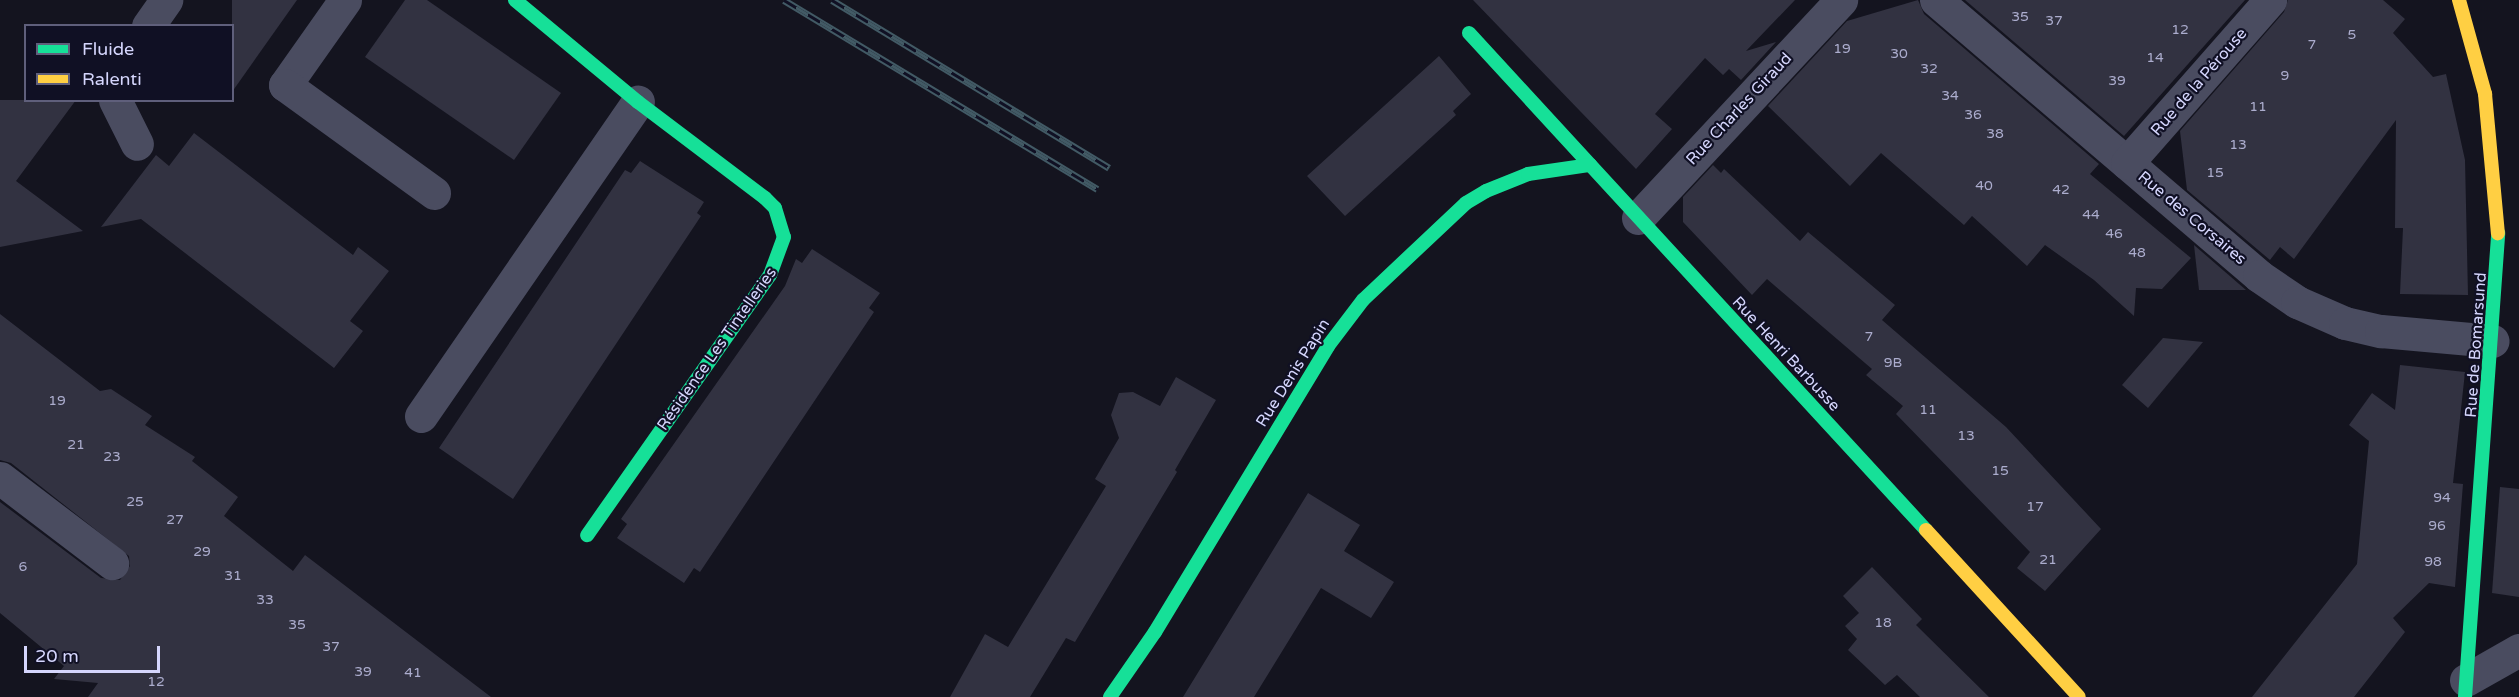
<!DOCTYPE html>
<meta charset="utf-8">
<style>
body{margin:0}
#map{position:relative;width:2519px;height:697px;overflow:hidden;background:#14141f;font-family:"Varela Round",sans-serif}
div>[style]{position:absolute}
.building>*{inset:0;background:#323241}
.street>*{height:33px;margin:-16.5px;padding:0 16.5px;transform-origin:16.5px;border-radius:16.5px;background:#4a4c60}
.fast>*{height:14px;margin:-7px;padding:0 7px;transform-origin:7px;border-radius:7px;background:#16e098}
.slow>*{height:14px;margin:-7px;padding:0 7px;transform-origin:7px;border-radius:7px;background:#ffcf43}
.rail>*{height:7px;margin-top:-3.5px;transform-origin:0;background:repeating-linear-gradient(90deg,#101024 0 14px,#425a65 0 28px);box-sizing:border-box;border-block:2px solid #425a65}
span{translate:-50% -50%;white-space:nowrap;text-align:center;line-height:1.15;-webkit-text-stroke:4.5px #101024;paint-order:stroke}
.number-label{font-size:14px;color:#acadce}
.number-label span{-webkit-text-stroke-width:0}
.street-label{font-size:16px;color:#d5d6fd}
.legend{position:absolute;left:24px;top:24px;width:210px;height:78px;box-sizing:border-box;background:#101024;border:2px solid #5f5f7b;margin:0;padding:8px 10px;list-style:none;font-size:18px;color:#d5d6fd}
.legend li{display:flex;align-items:center;gap:12px;height:30px}
.legend b{width:30px;border:2px solid #5f5f7b}
.scale{position:absolute;left:24px;top:646px;width:136px;height:27px;box-sizing:border-box;border:3px solid #d5d6fd;border-top:0;padding-left:8px;font-size:18px;line-height:21px;white-space:nowrap;color:#d5d6fd;-webkit-text-stroke:4px #101024;paint-order:stroke}
</style>
<div id="map">
<div class="building">
<div style="clip-path:polygon(232px 0,297px 0,232px 92px)"></div>
<div style="clip-path:polygon(405px 0,427px 0,561px 93px,514px 160px,365px 57px)"></div>
<div style="clip-path:polygon(1473px 0,1795px 0,1746px 51px,1776px 42px,1741px 80px,1729px 69px,1723px 75px,1705px 58px,1655px 114px,1672px 129px,1636px 169px)"></div>
<div style="clip-path:polygon(1918px 0,1924px 14px,2099px 164px,2090px 174px,2191px 258px,2162px 289px,2136px 288px,2134px 316px,2094px 280px,2045px 245px,2027px 266px,1972px 216px,1964px 225px,1881px 153px,1850px 186px,1768px 106px,1847px 21px)"></div>
<div style="clip-path:polygon(1965px 0,2245px 0,2124px 136px)"></div>
<div style="clip-path:polygon(2288px 0,2383px 0,2405px 19px,2393px 33px,2433px 77px,2446px 74px,2465px 160px,2468px 295px,2400px 294px,2403px 228px,2395px 228px,2396px 120px,2294px 259px,2280px 247px,2270px 260px,2187px 190px,2180px 131px,2284px 12px)"></div>
<div style="clip-path:polygon(1439px 56px,1471px 94px,1453px 111px,1456px 115px,1345px 216px,1307px 176px)"></div>
<div style="clip-path:polygon(0 100px,76px 100px,16px 181px,83px 231px,0 247px)"></div>
<div style="clip-path:polygon(194px 133px,353px 255px,358px 247px,389px 271px,350px 321px,363px 331px,334px 368px,141px 219px,101px 227px,156px 155px,169px 166px)"></div>
<div style="clip-path:polygon(640px 161px,704px 202px,697px 213px,701px 216px,513px 499px,439px 448px,625px 170px,631px 173px)"></div>
<div style="clip-path:polygon(1713px 165px,1721px 173px,1724px 169px,1800px 241px,1808px 232px,1895px 305px,1882px 320px,2006px 427px,2101px 529px,2045px 591px,2017px 568px,2030px 552px,1896px 414px,1903px 406px,1866px 375px,1872px 369px,1767px 279px,1752px 295px,1683px 222px,1683px 197px)"></div>
<div style="clip-path:polygon(2194px 245px,2246px 290px,2199px 290px)"></div>
<div style="clip-path:polygon(812px 249px,880px 293px,869px 308px,874px 312px,700px 572px,694px 568px,684px 583px,617px 538px,627px 524px,621px 519px,785px 286px,796px 259px,802px 263px)"></div>
<div style="clip-path:polygon(0 314px,100px 391px,111px 389px,152px 416px,145px 425px,195px 457px,192px 461px,238px 497px,224px 516px,293px 571px,305px 555px,491px 697px,88px 697px,98px 683px,54px 679px,64px 666px,0 613px,0 502px,101px 578px,120px 580px,130px 566px,129px 556px,11px 463px,0 460px)"></div>
<div style="clip-path:polygon(2163px 338px,2203px 342px,2148px 408px,2122px 385px)"></div>
<div style="clip-path:polygon(2400px 365px,2465px 372px,2453px 483px,2463px 484px,2455px 587px,2429px 583px,2393px 618px,2405px 632px,2354px 697px,2252px 697px,2357px 564px,2369px 441px,2349px 425px,2372px 393px,2395px 410px)"></div>
<div style="clip-path:polygon(1176px 377px,1216px 400px,1175px 470px,1177px 472px,1075px 642px,1066px 638px,1030px 697px,950px 697px,985px 634px,1008px 647px,1106px 486px,1095px 479px,1119px 438px,1111px 415px,1119px 393px,1133px 392px,1160px 406px)"></div>
<div style="clip-path:polygon(2500px 487px,2519px 489px,2519px 597px,2492px 593px)"></div>
<div style="clip-path:polygon(1308px 493px,1360px 525px,1344px 551px,1394px 582px,1371px 618px,1321px 588px,1254px 697px,1183px 697px)"></div>
<div style="clip-path:polygon(1872px 567px,1922px 619px,1916px 625px,1989px 697px,1920px 697px,1897px 675px,1885px 685px,1848px 650px,1857px 639px,1845px 626px,1859px 613px,1843px 596px)"></div>
</div>
<div class="street">
<div style="left:345px;top:0;width:104px;rotate:125.2deg"></div>
<div style="left:285px;top:85px;width:184px;rotate:35.9deg"></div>
<div style="left:1936px;top:0;width:425px;rotate:40.5deg"></div>
<div style="left:2259px;top:276px;width:46px;rotate:34.4deg"></div>
<div style="left:2297px;top:302px;width:52px;rotate:23.6deg"></div>
<div style="left:2345px;top:323px;width:37px;rotate:13deg"></div>
<div style="left:2381px;top:331px;width:112px;rotate:5.1deg"></div>
<div style="left:148px;top:26px;width:32px;rotate:-55deg"></div>
<div style="left:115px;top:100px;width:49px;rotate:63.4deg"></div>
<div style="left:2127px;top:163px;width:217px;rotate:-48.7deg"></div>
<div style="left:1638px;top:218px;width:298px;rotate:-47deg"></div>
<div style="left:421px;top:416px;width:382px;rotate:-55.4deg"></div>
<div style="left:0;top:478px;width:141px;rotate:37.2deg"></div>
<div style="left:2466px;top:680px;width:61px;rotate:-29.5deg"></div>
</div>
<div class="fast">
<div style="left:515px;top:0;width:160px;rotate:39.7deg"></div>
<div style="left:638px;top:102px;width:159px;rotate:37.1deg"></div>
<div style="left:765px;top:198px;width:14px;rotate:45deg"></div>
<div style="left:775px;top:208px;width:30px;rotate:73deg"></div>
<div style="left:784px;top:237px;width:40px;rotate:110.2deg"></div>
<div style="left:770px;top:275px;width:318px;rotate:125.1deg"></div>
<div style="left:1469px;top:33px;width:675px;rotate:47.4deg"></div>
<div style="left:1110px;top:697px;width:79px;rotate:-55.3deg"></div>
<div style="left:1155px;top:632px;width:334px;rotate:-58.8deg"></div>
<div style="left:1328px;top:346px;width:58px;rotate:-52.7deg"></div>
<div style="left:1363px;top:300px;width:141px;rotate:-43.3deg"></div>
<div style="left:1466px;top:203px;width:23px;rotate:-31deg"></div>
<div style="left:1486px;top:191px;width:45px;rotate:-22deg"></div>
<div style="left:1528px;top:174px;width:63px;rotate:-8.3deg"></div>
<div style="left:2465px;top:697px;width:465px;rotate:-85.9deg"></div>
</div>
<div class="slow">
<div style="left:2459px;top:0;width:98px;rotate:74.5deg"></div>
<div style="left:2485px;top:94px;width:140px;rotate:84.7deg"></div>
<div style="left:1926px;top:530px;width:226px;rotate:47.5deg"></div>
</div>
<div class="rail">
<div style="left:784px;top:0;width:366px;rotate:31.1deg"></div>
<div style="left:832px;top:0;width:324px;rotate:31.2deg"></div>
</div>
<div class="number-label">
<span style="left:2020px;top:17px">35</span>
<span style="left:2054px;top:21px">37</span>
<span style="left:2180px;top:30px">12</span>
<span style="left:2352px;top:35px">5</span>
<span style="left:2312px;top:45px">7</span>
<span style="left:1842px;top:49px">19</span>
<span style="left:1899px;top:54px">30</span>
<span style="left:2155px;top:58px">14</span>
<span style="left:1929px;top:69px">32</span>
<span style="left:2285px;top:76px">9</span>
<span style="left:2117px;top:81px">39</span>
<span style="left:1950px;top:96px">34</span>
<span style="left:2258px;top:107px">11</span>
<span style="left:1973px;top:115px">36</span>
<span style="left:1995px;top:134px">38</span>
<span style="left:2238px;top:145px">13</span>
<span style="left:2215px;top:173px">15</span>
<span style="left:1984px;top:186px">40</span>
<span style="left:2061px;top:190px">42</span>
<span style="left:2091px;top:215px">44</span>
<span style="left:2114px;top:234px">46</span>
<span style="left:2137px;top:253px">48</span>
<span style="left:1869px;top:337px">7</span>
<span style="left:1893px;top:363px">9B</span>
<span style="left:57px;top:401px">19</span>
<span style="left:1928px;top:410px">11</span>
<span style="left:1966px;top:436px">13</span>
<span style="left:76px;top:445px">21</span>
<span style="left:112px;top:457px">23</span>
<span style="left:2000px;top:471px">15</span>
<span style="left:2442px;top:498px">94</span>
<span style="left:135px;top:502px">25</span>
<span style="left:2035px;top:507px">17</span>
<span style="left:175px;top:520px">27</span>
<span style="left:2437px;top:526px">96</span>
<span style="left:202px;top:552px">29</span>
<span style="left:2048px;top:560px">21</span>
<span style="left:2433px;top:562px">98</span>
<span style="left:23px;top:567px">6</span>
<span style="left:233px;top:576px">31</span>
<span style="left:265px;top:600px">33</span>
<span style="left:1883px;top:623px">18</span>
<span style="left:297px;top:625px">35</span>
<span style="left:331px;top:647px">37</span>
<span style="left:363px;top:672px">39</span>
<span style="left:413px;top:673px">41</span>
<span style="left:156px;top:682px">12</span>
</div>
<div class="street-label">
<span style="left:2199px;top:82px;rotate:-49deg">Rue de la Pérouse</span>
<span style="left:1739px;top:109px;rotate:-47deg">Rue Charles Giraud</span>
<span style="left:2192px;top:218px;rotate:40deg">Rue des Corsaires</span>
<span style="left:2476px;top:345px;rotate:-86deg">Rue de Bomarsund</span>
<span style="left:717px;top:349px;rotate:-55deg">Résidence Les Tintelleries</span>
<span style="left:1786px;top:354px;rotate:47deg">Rue Henri Barbusse</span>
<span style="left:1293px;top:373px;rotate:-58deg">Rue Denis Papin</span>
</div>
<ul class="legend">
<li><b style="height:8px;background:#16e098"></b>Fluide</li>
<li><b style="height:8px;background:#ffcf43"></b>Ralenti</li>
</ul>
<div class="scale">20 m</div>
</div>
